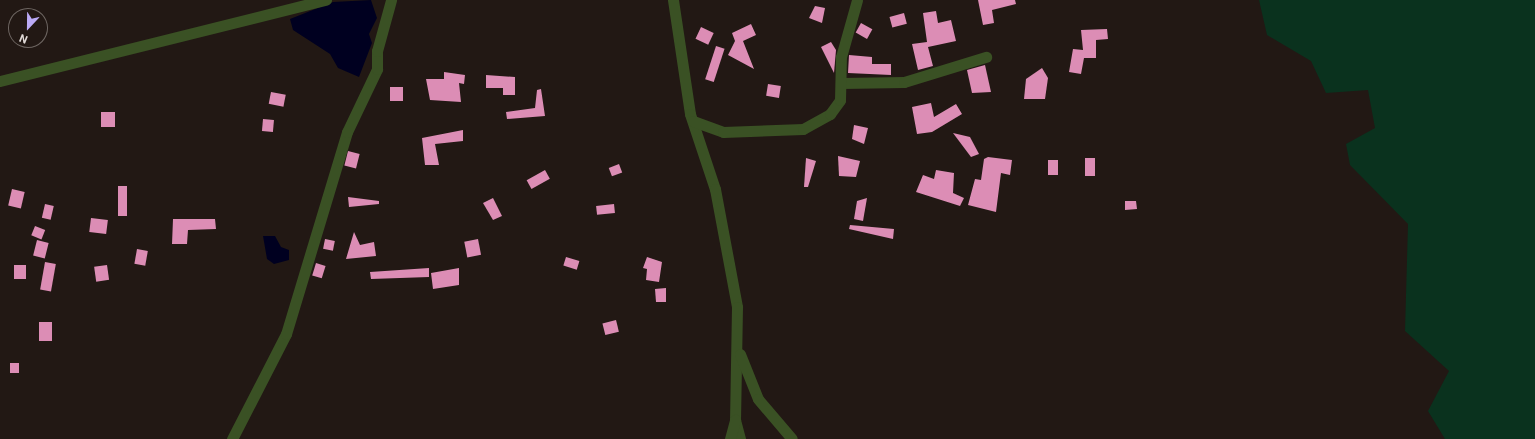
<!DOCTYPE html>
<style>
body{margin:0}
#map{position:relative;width:1535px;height:439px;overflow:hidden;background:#221814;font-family:Roboto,sans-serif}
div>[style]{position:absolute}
.green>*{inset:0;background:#0a321e}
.water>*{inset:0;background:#000020}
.building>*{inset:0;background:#dc8db5;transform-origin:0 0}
.street>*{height:11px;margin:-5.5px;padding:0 5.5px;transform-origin:5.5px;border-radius:5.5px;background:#3a5124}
span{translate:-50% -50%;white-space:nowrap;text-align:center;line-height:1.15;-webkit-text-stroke:4px #221814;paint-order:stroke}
.north{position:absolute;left:8px;top:8px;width:40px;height:40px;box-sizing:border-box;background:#221814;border:1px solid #6e6662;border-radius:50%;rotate:202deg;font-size:11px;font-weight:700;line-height:16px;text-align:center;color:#e1dad7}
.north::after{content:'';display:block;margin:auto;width:14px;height:18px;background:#bbaaf6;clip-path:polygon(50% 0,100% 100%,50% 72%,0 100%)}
</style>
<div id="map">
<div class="green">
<div style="clip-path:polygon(1259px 0,1535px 0,1535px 439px,1445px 439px,1428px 411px,1449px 371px,1405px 331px,1408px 224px,1350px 165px,1346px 144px,1375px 128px,1368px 90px,1326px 93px,1311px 61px,1267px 35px)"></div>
</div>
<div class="water">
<div style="clip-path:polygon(371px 0,377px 18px,369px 34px,372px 43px,359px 77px,338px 68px,330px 54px,293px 30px,290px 19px,333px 2px)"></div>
<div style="clip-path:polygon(263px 236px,275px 236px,281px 247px,289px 250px,289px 260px,274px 264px,267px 259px)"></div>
</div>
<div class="building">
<div style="clip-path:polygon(978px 0,1015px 0,1016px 4px,992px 10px,994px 23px,983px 25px)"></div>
<div style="clip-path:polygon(815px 6px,825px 8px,822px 23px,809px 18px)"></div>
<div style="clip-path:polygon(936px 11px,938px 23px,951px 20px,956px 41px,928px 47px,933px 66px,918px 70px,912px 44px,927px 42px,923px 13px)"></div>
<div style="left:904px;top:13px;width:11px;height:15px;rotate:75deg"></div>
<div style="left:861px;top:23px;width:13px;height:11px;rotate:29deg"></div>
<div style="clip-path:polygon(751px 24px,756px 35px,743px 41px,754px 69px,728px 55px,735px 41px,732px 33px)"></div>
<div style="left:701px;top:27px;width:14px;height:13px;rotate:25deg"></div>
<div style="clip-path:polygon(1107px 29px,1108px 39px,1096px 40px,1096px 58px,1084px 58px,1081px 74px,1069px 72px,1073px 49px,1083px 50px,1081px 30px)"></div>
<div style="clip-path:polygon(831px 42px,836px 50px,834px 73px,821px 47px)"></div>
<div style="left:716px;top:46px;width:9px;height:35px;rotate:18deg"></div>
<div style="clip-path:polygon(849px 55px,872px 57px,872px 64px,891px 64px,891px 75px,848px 73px)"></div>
<div style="clip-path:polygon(985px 65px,991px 92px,972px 93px,967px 70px)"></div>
<div style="clip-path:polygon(1042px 68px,1048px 78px,1045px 99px,1024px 99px,1026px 79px)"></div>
<div style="clip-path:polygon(444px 72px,465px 75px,464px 84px,459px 83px,461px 102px,430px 100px,426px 79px,444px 79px)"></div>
<div style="clip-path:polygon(486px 75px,515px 77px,515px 95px,503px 95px,503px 88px,486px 88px)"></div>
<div style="left:768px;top:84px;width:13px;height:12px;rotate:9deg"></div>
<div style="left:390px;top:87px;width:13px;height:14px"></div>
<div style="clip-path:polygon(541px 89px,545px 116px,507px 119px,506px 112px,535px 108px,537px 90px)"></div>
<div style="left:271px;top:92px;width:15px;height:12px;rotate:11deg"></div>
<div style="clip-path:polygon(931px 103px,934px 117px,956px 104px,962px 114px,932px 132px,917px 134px,912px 107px)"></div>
<div style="left:101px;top:112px;width:14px;height:15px"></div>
<div style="left:263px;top:119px;width:11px;height:12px;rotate:5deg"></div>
<div style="clip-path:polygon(854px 125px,868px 128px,864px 144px,852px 139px)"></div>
<div style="clip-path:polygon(463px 130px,463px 141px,435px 144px,439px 165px,425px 165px,422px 138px)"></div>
<div style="clip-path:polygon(953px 133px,970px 137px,979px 154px,971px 157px)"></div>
<div style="left:348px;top:151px;width:12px;height:15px;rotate:14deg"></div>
<div style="clip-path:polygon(838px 156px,860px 161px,856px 177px,839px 176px)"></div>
<div style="clip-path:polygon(988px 157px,1012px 160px,1010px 175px,1001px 173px,996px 212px,968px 205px,975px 179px,981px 180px,984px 159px)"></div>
<div style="clip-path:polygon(806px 158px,816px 161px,808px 187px,804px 187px)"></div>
<div style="left:1095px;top:158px;width:18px;height:10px;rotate:90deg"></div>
<div style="left:1048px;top:160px;width:10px;height:15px"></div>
<div style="left:619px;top:164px;width:9px;height:11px;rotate:69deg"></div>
<div style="left:545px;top:170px;width:10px;height:21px;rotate:61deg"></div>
<div style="clip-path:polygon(936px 170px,954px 173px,953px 193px,964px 198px,960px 206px,916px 192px,923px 175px,934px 179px)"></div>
<div style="left:118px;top:186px;width:9px;height:30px"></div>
<div style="left:12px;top:189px;width:13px;height:17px;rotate:13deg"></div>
<div style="clip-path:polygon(348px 197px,379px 201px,379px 204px,349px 207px)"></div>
<div style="clip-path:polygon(493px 198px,502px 216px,493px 220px,483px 203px)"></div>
<div style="clip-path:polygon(867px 198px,863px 221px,854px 219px,857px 201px)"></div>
<div style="clip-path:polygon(1125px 201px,1136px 201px,1137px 209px,1125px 210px)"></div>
<div style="left:45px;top:204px;width:9px;height:14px;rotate:13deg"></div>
<div style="left:614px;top:204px;width:9px;height:18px;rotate:84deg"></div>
<div style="left:91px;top:218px;width:17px;height:14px;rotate:7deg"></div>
<div style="clip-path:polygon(173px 219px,215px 219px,216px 229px,188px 230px,187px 244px,172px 244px)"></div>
<div style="clip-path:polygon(850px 225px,894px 229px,893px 239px,849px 229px)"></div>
<div style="left:35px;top:226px;width:11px;height:10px;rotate:22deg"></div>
<div style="clip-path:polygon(354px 232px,360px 245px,374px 242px,376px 256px,346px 259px)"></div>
<div style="left:325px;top:239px;width:10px;height:10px;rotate:11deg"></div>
<div style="left:478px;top:239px;width:16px;height:14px;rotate:79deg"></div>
<div style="left:37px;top:240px;width:12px;height:16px;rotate:14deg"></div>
<div style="left:137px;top:249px;width:11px;height:15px;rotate:10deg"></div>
<div style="left:566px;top:257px;width:14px;height:9px;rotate:17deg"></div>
<div style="clip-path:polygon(647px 257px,662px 262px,659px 282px,646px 280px,647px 269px,643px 268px)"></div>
<div style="left:45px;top:262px;width:11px;height:28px;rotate:10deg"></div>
<div style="left:316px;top:263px;width:10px;height:13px;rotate:17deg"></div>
<div style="left:14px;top:265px;width:12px;height:14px"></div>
<div style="left:107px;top:265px;width:15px;height:13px;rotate:82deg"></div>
<div style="clip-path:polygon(429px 268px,429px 277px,371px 279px,370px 272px)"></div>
<div style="clip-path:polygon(459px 268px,459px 285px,433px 289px,431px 273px)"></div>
<div style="clip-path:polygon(666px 288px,666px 302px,656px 302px,655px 289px)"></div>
<div style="left:616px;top:320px;width:12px;height:14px;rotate:76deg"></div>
<div style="left:39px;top:322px;width:13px;height:19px"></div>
<div style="left:10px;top:363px;width:9px;height:10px"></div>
</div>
<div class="street">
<div style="left:673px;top:0;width:115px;rotate:81.5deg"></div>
<div style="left:690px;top:114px;width:79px;rotate:71.6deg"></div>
<div style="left:715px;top:189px;width:120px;rotate:79.4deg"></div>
<div style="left:737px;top:307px;width:113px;rotate:91deg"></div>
<div style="left:735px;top:420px;width:20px;rotate:75deg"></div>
<div style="left:0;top:81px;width:336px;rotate:-14deg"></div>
<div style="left:842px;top:83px;width:62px;rotate:-0.9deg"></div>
<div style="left:904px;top:82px;width:86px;rotate:-17deg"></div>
<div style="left:693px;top:121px;width:32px;rotate:20deg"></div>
<div style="left:723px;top:132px;width:80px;rotate:-2.1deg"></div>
<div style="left:803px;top:129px;width:31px;rotate:-29deg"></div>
<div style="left:830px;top:114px;width:17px;rotate:-54deg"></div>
<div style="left:840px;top:100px;width:43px;rotate:-88.7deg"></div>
<div style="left:841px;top:57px;width:59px;rotate:-74.3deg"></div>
<div style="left:740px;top:354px;width:48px;rotate:68.2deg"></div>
<div style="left:758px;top:399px;width:52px;rotate:49.6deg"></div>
<div style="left:232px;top:439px;width:118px;rotate:-62.8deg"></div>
<div style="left:286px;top:334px;width:211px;rotate:-73.2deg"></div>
<div style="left:347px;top:132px;width:70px;rotate:-64.5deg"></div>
<div style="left:377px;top:69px;width:18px;rotate:-90deg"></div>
<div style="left:377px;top:51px;width:53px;rotate:-74.6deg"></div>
<div style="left:730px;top:439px;width:20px;rotate:-75deg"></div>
</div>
<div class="north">N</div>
</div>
